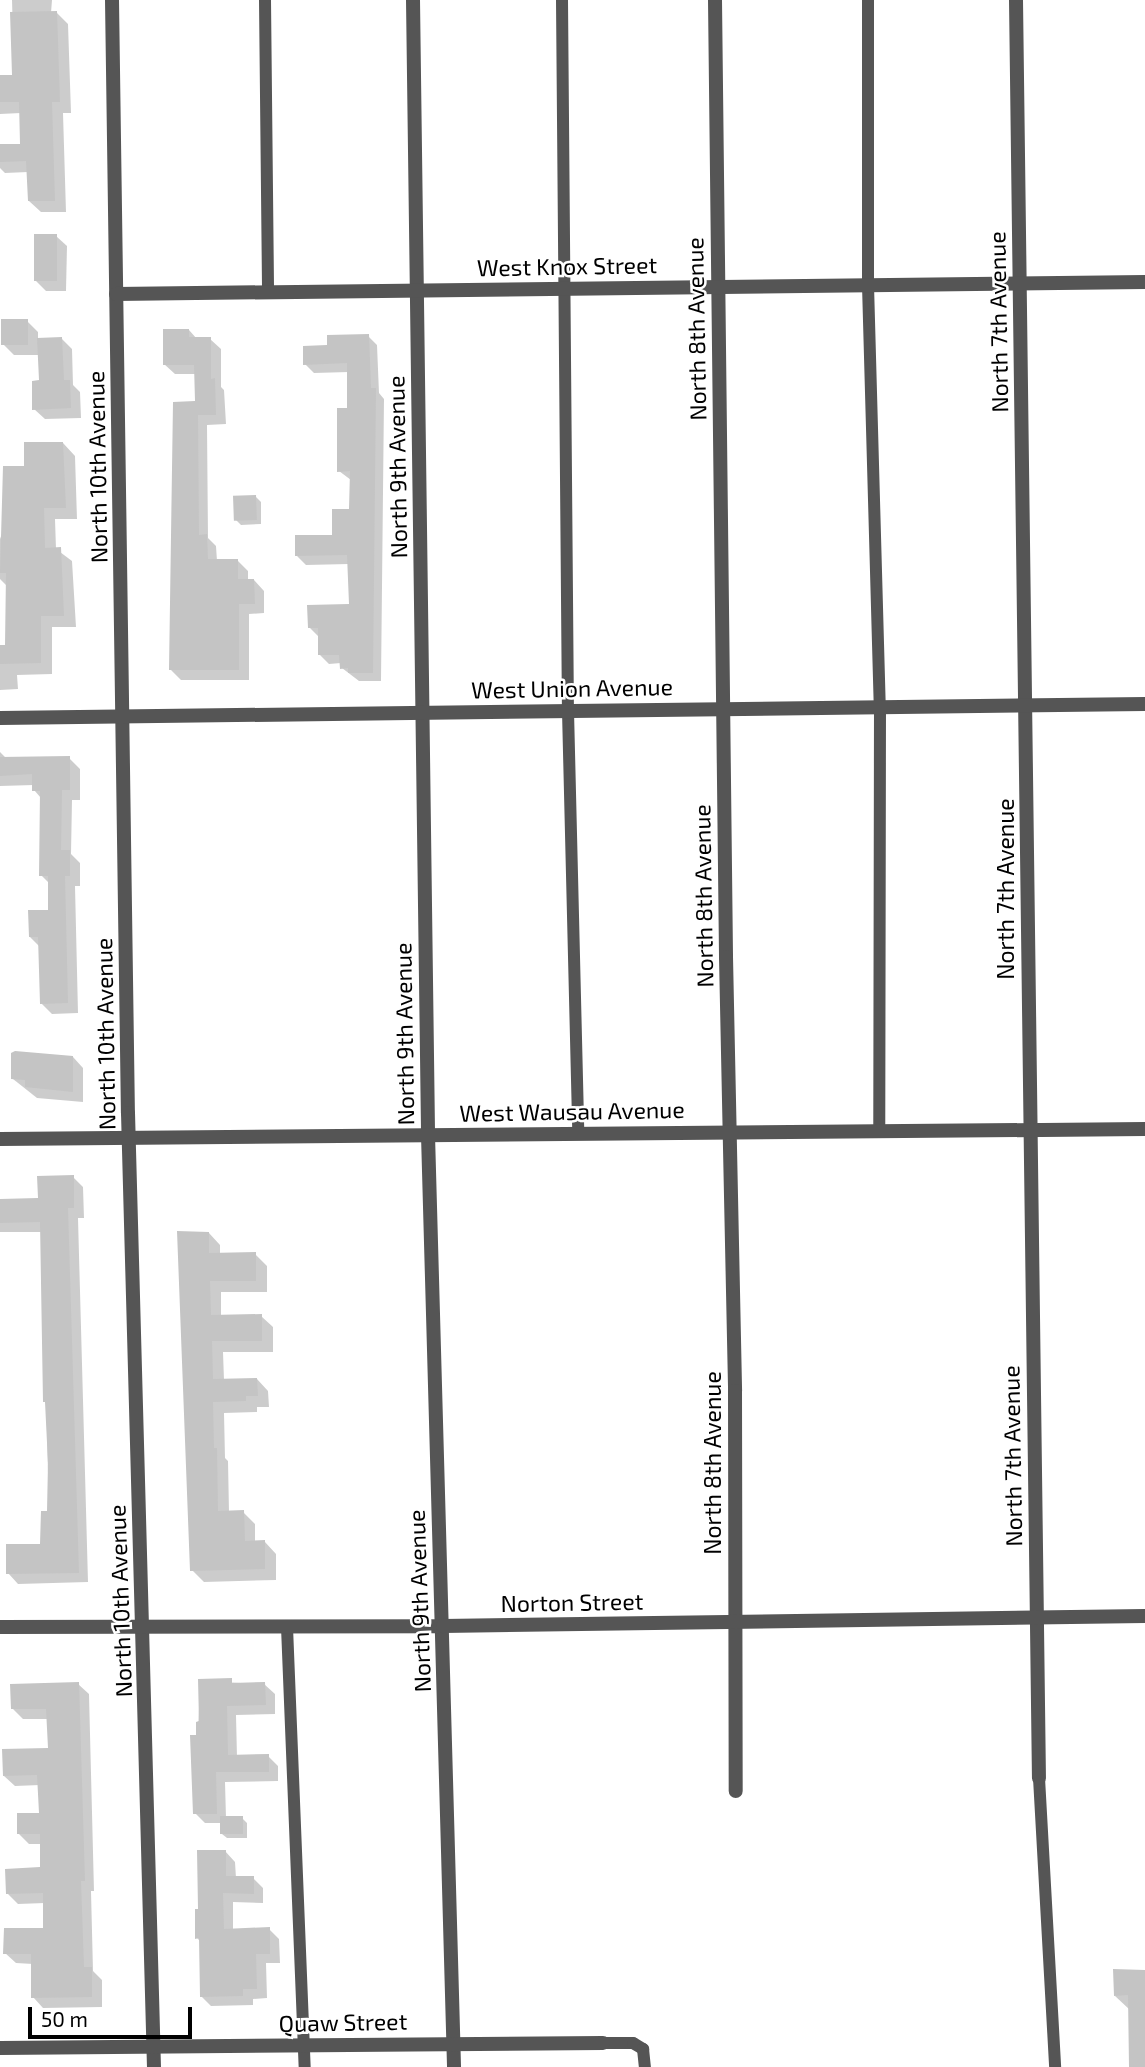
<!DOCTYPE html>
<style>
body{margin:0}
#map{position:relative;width:1145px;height:2067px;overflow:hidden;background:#fff;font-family:"Exo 2",sans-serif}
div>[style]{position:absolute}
.shadow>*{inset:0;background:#0003}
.building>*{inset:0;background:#c4c4c4;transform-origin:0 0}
.lane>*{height:12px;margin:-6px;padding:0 6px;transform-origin:6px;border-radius:6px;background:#555}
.street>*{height:14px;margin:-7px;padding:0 7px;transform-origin:7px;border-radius:7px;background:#555}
span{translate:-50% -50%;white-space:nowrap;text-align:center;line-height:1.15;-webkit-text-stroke:5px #fff;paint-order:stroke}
.street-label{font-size:23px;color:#000}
.scale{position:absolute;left:28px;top:2007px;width:164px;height:32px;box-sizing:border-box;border:4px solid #000;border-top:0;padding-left:9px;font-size:21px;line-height:24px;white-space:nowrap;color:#000;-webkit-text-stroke:5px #fff;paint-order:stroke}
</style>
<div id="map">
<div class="shadow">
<div style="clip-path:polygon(12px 0,52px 0,51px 13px,56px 12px,68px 24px,71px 113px,63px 113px,66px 212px,41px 212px,29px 201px,28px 172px,5px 173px,0 168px,0 146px,22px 145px,21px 113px,0 114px,0 77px,14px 76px)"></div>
<div style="clip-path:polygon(56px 236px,67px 246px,66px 291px,46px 291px,35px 280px)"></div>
<div style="clip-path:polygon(27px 321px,38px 332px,38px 340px,61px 338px,72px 349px,73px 385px,80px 392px,81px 418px,45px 419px,34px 409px,41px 382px,40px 355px,14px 355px,3px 344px)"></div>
<div style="clip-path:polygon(189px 330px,197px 339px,210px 339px,221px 349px,221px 387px,224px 390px,226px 424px,207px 425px,208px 538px,216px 546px,217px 561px,238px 561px,248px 571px,248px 580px,254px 580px,264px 591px,264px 613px,249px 614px,249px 680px,181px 680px,171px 670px,197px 402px,196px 374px,175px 374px,164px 364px)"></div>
<div style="clip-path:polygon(368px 336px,377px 345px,379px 393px,384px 399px,381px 681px,359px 681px,342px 668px,341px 663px,329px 664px,320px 655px,320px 638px,310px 628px,350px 605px,349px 564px,306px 565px,297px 556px,333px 536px,350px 511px,351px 480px,339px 471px,349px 409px,349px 372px,314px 373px,305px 364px,329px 347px)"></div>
<div style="clip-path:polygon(63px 443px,75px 456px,77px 519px,55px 519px,56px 549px,72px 561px,76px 627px,52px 627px,52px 674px,17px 675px,18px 689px,0 690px,0 647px,7px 647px,6px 585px,0 579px,0 539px,26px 468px)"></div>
<div style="clip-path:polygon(256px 497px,261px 502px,261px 524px,241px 525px,236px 520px)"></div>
<div style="clip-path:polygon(0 752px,7px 759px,69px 758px,80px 769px,80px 800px,72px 800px,71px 854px,80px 863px,80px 886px,75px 886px,78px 1013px,52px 1014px,41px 1003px,40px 947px,30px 937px,50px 912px,50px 884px,41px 875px,41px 798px,34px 790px,34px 785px,0 786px)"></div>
<div style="clip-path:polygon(73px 1057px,83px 1068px,83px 1102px,37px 1098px,13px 1079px)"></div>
<div style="clip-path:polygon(73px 1177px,83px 1187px,84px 1218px,78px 1218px,88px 1582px,18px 1584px,8px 1573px,42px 1545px,49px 1513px,42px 1232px,0 1232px,0 1201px,39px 1200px)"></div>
<div style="clip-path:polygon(209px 1233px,220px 1245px,220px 1255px,255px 1254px,267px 1266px,267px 1292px,221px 1292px,221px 1316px,261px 1316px,273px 1327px,273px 1352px,223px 1352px,224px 1380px,257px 1379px,268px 1391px,269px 1407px,257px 1407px,257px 1412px,224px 1413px,225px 1458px,228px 1461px,229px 1512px,243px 1512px,255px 1524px,255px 1542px,265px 1542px,276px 1554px,276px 1580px,204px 1582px,192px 1570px)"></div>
<div style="clip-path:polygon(200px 1681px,264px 1684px,275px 1694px,275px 1714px,236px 1715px,237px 1757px,268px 1756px,278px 1766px,278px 1781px,225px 1782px,226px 1818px,242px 1818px,247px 1823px,247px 1838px,227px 1838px,222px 1834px,222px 1823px,205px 1823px,195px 1813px)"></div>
<div style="clip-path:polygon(78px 1684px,89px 1694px,94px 1891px,91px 1891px,93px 1971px,102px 1980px,102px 2007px,43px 2008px,33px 1997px,33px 1964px,16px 1963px,5px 1953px,45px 1930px,45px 1903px,18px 1904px,8px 1894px,42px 1869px,42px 1844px,29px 1844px,19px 1834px,41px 1815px,40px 1785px,15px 1786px,4px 1776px,50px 1750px,49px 1719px,23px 1719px,13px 1709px)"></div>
<div style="clip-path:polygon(225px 1851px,235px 1862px,236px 1878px,253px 1878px,263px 1888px,263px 1903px,233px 1902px,233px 1930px,269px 1929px,279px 1939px,280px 1963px,266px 1963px,267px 1998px,253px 1999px,253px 2005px,211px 2006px,201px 1996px,200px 1941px,197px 1938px,200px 1911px)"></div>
<div style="clip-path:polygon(1145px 1971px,1145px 2067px,1131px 2067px,1130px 2010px,1115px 1996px)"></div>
</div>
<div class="building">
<div style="clip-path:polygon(57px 11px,60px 102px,52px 102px,55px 201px,28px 201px,26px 161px,0 162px,0 144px,20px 144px,19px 102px,0 102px,0 75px,12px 75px,10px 12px)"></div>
<div style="left:34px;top:234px;width:23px;height:47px"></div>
<div style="left:28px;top:319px;width:26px;height:27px;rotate:90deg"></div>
<div style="clip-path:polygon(163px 329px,189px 329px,189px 337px,211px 337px,211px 379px,215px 378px,216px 415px,198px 415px,199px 535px,207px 534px,208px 559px,238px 559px,238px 579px,254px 579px,255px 604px,239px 604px,239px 670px,169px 670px,173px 402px,195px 401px,194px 365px,163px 365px)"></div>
<div style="clip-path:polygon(369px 334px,371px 388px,376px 388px,373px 673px,348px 673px,348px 668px,340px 669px,339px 655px,318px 655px,318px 628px,308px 628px,307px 605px,349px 604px,347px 555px,295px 556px,295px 535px,332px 535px,332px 509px,349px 509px,350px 471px,337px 472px,337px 408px,347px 408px,347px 363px,303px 365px,303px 346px,327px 345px,327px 335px)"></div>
<div style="clip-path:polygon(62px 337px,64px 380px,70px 380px,71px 408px,32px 410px,32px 381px,39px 380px,37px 338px)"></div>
<div style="clip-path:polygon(24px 442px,63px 442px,66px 508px,44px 508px,45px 548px,61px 547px,64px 616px,41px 616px,41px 663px,0 664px,0 645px,5px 645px,6px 573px,0 573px,3px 466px,24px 466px)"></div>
<div style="left:256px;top:495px;width:25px;height:23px;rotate:88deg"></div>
<div style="clip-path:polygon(70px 756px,70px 790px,62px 790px,61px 850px,70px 850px,70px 876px,65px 876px,68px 1003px,40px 1004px,38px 937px,29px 937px,28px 910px,48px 910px,48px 876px,39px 876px,40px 791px,32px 791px,32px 774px,0 776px,0 757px)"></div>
<div style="clip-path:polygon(15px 1051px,73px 1056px,73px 1092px,25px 1087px,25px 1080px,11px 1079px,11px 1053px)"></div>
<div style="clip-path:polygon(74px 1175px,74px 1208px,68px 1208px,79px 1573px,6px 1574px,6px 1544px,40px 1544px,41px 1511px,47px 1511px,48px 1463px,45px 1402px,43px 1402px,40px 1222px,0 1223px,0 1199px,38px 1198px,37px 1176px)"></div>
<div style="clip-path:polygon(177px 1231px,209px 1232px,209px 1253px,256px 1252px,256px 1281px,210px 1281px,211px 1315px,262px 1314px,262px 1341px,212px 1341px,213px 1379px,257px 1378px,258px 1396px,246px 1396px,246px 1401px,213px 1402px,214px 1448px,217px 1448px,218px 1511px,244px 1510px,245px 1541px,265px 1540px,265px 1569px,190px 1571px)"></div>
<div style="clip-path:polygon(232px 1678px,232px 1683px,265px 1682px,266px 1705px,227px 1706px,228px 1755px,269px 1754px,269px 1772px,216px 1772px,217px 1814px,193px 1814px,190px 1735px,196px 1735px,196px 1722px,199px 1721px,198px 1679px)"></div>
<div style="clip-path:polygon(79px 1682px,85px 1881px,81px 1881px,84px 1967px,92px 1967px,92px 1997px,31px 1998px,31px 1954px,3px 1954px,4px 1928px,43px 1928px,43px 1893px,6px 1894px,5px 1869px,40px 1867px,40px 1834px,17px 1834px,17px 1813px,39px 1813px,37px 1775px,3px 1776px,2px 1749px,48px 1748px,46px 1709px,11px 1709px,10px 1684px)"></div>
<div style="left:243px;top:1816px;width:18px;height:23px;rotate:90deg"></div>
<div style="clip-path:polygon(197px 1850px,226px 1850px,226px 1876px,254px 1876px,254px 1894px,223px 1893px,224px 1929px,270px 1927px,270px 1954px,256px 1954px,257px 1989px,243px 1989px,243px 1996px,200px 1997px,199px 1938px,195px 1939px,195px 1909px,198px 1909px)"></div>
<div style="clip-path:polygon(1113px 1969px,1145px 1970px,1145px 2067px,1129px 2067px,1128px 1995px,1114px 1996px)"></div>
</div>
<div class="lane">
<div style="left:265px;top:0;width:292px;rotate:89.4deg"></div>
<div style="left:562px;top:0;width:711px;rotate:89.52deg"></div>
<div style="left:568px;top:711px;width:423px;rotate:88.6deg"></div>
<div style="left:868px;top:0;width:285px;rotate:90deg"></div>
<div style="left:868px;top:285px;width:422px;rotate:88.4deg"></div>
<div style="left:880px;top:707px;width:424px;rotate:90.1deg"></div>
<div style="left:287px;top:1627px;width:440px;rotate:87.7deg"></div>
<div style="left:1039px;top:1778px;width:289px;rotate:86.8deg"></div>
<div style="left:603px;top:2043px;width:30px"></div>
<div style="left:633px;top:2043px;width:12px;rotate:31deg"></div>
<div style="left:643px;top:2049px;width:18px;rotate:84deg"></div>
</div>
<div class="street">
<div style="left:112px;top:0;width:1113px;rotate:89.18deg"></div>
<div style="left:128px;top:1113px;width:954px;rotate:88.44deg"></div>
<div style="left:413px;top:0;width:1135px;rotate:89.24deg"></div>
<div style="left:428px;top:1135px;width:932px;rotate:88.4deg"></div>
<div style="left:715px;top:0;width:957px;rotate:89.34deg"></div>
<div style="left:726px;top:957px;width:434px;rotate:88.8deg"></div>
<div style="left:735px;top:1391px;width:400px;rotate:89.9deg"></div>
<div style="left:1016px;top:0;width:1778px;rotate:89.26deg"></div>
<div style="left:116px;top:294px;width:1029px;rotate:-0.67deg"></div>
<div style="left:0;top:718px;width:1145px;rotate:-0.7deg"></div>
<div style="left:0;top:1139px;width:1145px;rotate:-0.5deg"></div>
<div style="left:0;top:1627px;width:443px;rotate:-0.1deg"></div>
<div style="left:443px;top:1626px;width:702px;rotate:-0.82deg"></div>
<div style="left:0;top:2048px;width:603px;rotate:-0.48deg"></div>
</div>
<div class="street-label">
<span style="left:567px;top:266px;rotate:-1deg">West Knox Street</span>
<span style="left:998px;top:322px;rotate:-91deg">North 7th Avenue</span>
<span style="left:696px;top:329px;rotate:-91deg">North 8th Avenue</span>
<span style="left:97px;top:467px;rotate:-91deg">North 10th Avenue</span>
<span style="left:397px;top:467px;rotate:-91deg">North 9th Avenue</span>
<span style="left:572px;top:688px;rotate:-1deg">West Union Avenue</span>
<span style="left:1005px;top:889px;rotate:-90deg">North 7th Avenue</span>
<span style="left:703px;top:896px;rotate:-91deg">North 8th Avenue</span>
<span style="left:105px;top:1034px;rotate:-91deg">North 10th Avenue</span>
<span style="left:404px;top:1034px;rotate:-91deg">North 9th Avenue</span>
<span style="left:572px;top:1111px;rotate:-1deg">West Wausau Avenue</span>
<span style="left:1012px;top:1456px;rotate:-91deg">North 7th Avenue</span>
<span style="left:712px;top:1463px;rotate:-90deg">North 8th Avenue</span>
<span style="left:120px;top:1601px;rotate:-92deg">North 10th Avenue</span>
<span style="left:419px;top:1601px;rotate:-92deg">North 9th Avenue</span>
<span style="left:572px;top:1602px;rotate:-1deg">Norton Street</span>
<span style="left:343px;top:2022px;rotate:-1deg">Quaw Street</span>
</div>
<div class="scale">50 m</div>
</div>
